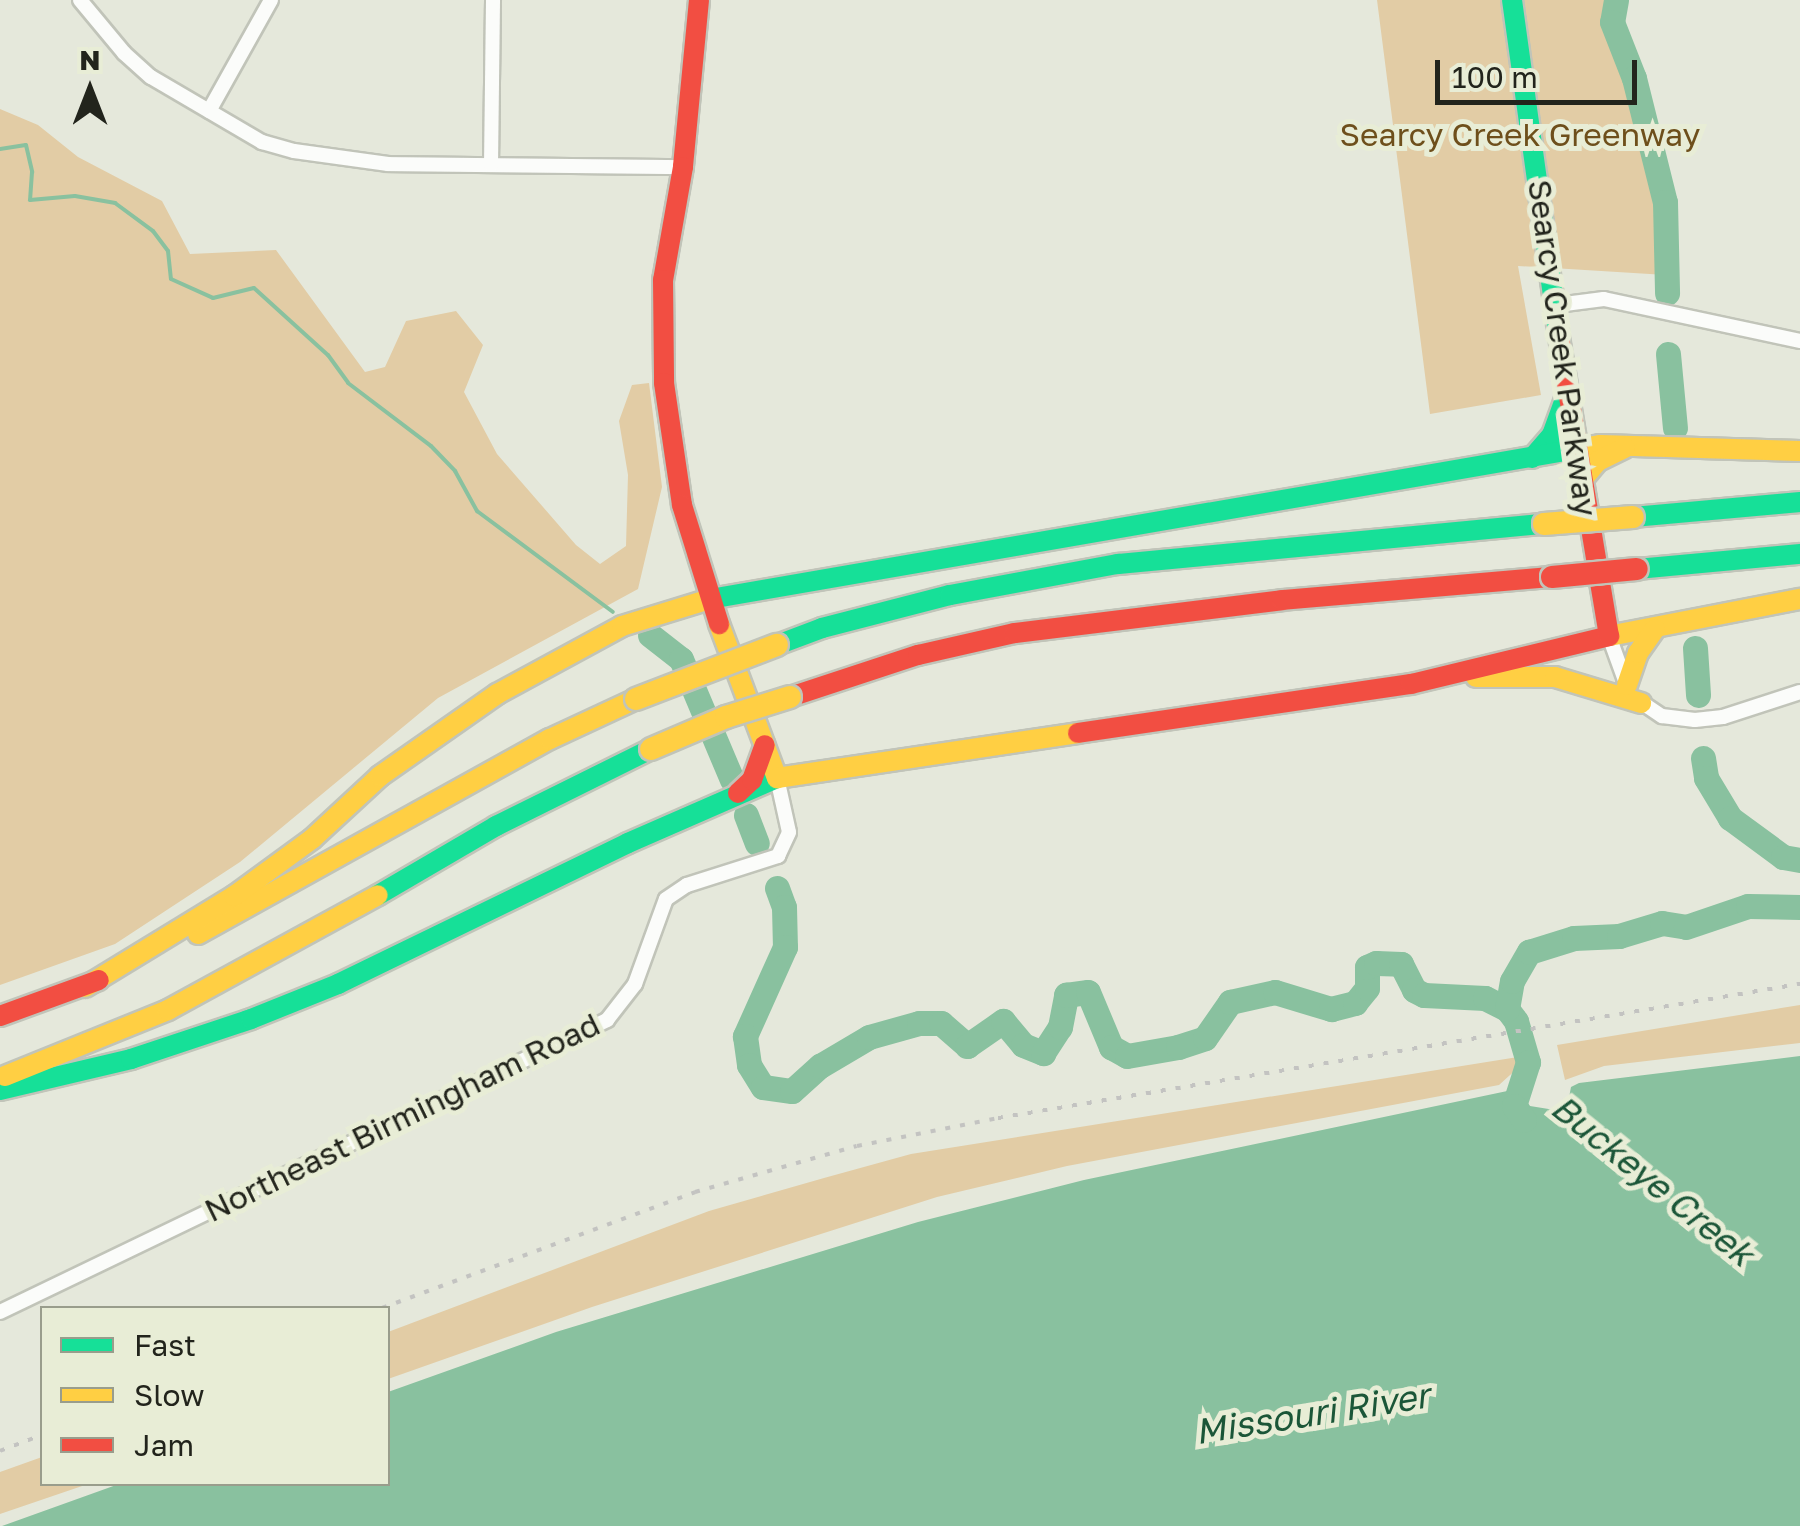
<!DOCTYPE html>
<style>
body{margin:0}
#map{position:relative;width:1800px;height:1526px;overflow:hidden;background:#e5e8db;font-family:"Golos Text",sans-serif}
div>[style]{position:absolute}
.green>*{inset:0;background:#e2cca5}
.water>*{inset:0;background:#89c19f}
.stream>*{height:4px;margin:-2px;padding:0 2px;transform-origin:2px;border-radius:2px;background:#89c19f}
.river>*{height:25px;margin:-12.5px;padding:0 12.5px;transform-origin:12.5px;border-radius:12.5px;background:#89c19f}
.roads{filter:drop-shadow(2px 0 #c1c4b9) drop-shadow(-2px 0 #c1c4b9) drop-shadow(0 2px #c1c4b9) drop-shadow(0 -2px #c1c4b9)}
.street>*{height:14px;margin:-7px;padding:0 7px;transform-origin:7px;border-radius:7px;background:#fbfcfa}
.fast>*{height:20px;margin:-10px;padding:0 10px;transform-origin:10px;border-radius:10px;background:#16e098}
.slow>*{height:20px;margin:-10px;padding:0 10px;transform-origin:10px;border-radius:10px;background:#ffcf43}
.jam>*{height:20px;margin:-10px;padding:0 10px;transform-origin:10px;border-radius:10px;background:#f24e42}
.rail>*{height:4px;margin-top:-2px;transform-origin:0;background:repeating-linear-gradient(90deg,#c3c3c1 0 5px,transparent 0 15px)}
.bridges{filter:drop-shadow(2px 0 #c1c4b9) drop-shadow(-2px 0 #c1c4b9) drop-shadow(0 2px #c1c4b9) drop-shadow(0 -2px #c1c4b9)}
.slow-bridge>*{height:22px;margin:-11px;padding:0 11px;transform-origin:11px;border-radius:11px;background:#ffcf43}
.jam-bridge>*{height:22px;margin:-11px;padding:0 11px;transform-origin:11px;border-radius:11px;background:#f24e42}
span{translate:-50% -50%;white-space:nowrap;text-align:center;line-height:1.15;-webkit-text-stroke:10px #e8edd6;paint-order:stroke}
.park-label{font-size:32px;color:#6e4f1b}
.street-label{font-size:32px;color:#22241c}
.water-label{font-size:35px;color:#1b5638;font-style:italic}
.legend{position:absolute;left:40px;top:1306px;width:350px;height:180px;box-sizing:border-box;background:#e8edd6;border:2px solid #999d8c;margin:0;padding:12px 18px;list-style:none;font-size:30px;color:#22241c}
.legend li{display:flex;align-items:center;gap:20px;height:50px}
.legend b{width:50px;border:2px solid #999d8c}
.north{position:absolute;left:40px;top:40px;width:100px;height:100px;-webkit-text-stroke:8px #e8edd6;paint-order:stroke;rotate:0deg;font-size:28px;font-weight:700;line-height:40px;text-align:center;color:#22241c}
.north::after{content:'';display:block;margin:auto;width:35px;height:45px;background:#22241c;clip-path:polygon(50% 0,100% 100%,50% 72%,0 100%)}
.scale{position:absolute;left:1435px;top:60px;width:202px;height:45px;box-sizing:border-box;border:5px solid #22241c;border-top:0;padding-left:12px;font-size:30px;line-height:35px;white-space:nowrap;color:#22241c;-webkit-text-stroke:8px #e8edd6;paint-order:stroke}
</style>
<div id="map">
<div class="green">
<div style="clip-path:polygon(1377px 0,1616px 0,1613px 22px,1634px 78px,1665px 202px,1666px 275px,1518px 266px,1541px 395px,1430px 414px)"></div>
<div style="clip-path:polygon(0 109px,38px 125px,78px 157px,162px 201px,190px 254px,276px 250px,365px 372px,385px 367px,406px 321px,456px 311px,483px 345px,464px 392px,497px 454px,576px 545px,600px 564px,626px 546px,628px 475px,619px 421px,632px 385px,649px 383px,662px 487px,638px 589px,438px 698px,240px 862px,115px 944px,0 985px)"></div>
<div style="clip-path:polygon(1800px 1005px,1800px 1043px,1604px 1066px,1565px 1080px,1557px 1045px)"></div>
<div style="clip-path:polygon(1518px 1057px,1520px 1066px,1499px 1085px,1067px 1166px,937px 1197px,592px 1307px,388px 1379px,388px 1332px,709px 1211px,824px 1178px,911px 1154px)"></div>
<div style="clip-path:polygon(42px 1457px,42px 1484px,88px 1484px,0 1514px,0 1472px)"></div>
</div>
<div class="water">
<div style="clip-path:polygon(1800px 1056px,1800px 1526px,2px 1526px,119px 1484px,388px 1484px,388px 1392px,556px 1332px,918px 1222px,1084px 1180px,1512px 1090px,1521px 1093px,1530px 1106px,1561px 1111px,1567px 1108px,1571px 1087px,1579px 1083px)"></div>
</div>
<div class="stream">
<div style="left:0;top:149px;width:26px;rotate:-9deg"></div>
<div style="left:26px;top:145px;width:28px;rotate:77deg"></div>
<div style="left:32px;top:172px;width:28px;rotate:94deg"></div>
<div style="left:30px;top:200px;width:45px;rotate:-5.1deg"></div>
<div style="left:75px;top:196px;width:41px;rotate:9.9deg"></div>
<div style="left:115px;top:203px;width:47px;rotate:36.4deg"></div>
<div style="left:153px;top:231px;width:25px;rotate:53deg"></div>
<div style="left:168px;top:251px;width:28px;rotate:84deg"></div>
<div style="left:171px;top:279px;width:46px;rotate:24.3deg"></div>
<div style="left:213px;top:298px;width:42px;rotate:-13.7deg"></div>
<div style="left:254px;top:288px;width:100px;rotate:42.2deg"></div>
<div style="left:328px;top:355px;width:34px;rotate:54deg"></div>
<div style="left:348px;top:383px;width:104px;rotate:37.2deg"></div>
<div style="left:431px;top:446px;width:35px;rotate:46deg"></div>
<div style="left:455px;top:471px;width:46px;rotate:61.2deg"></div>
<div style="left:477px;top:511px;width:169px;rotate:36.6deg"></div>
</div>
<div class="river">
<div style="left:1616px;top:0;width:22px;rotate:100deg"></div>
<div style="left:1612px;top:22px;width:60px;rotate:68.6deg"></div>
<div style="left:1634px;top:78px;width:128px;rotate:76deg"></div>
<div style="left:1665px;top:202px;width:91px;rotate:88.7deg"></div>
<div style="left:1668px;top:354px;width:74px;rotate:84.6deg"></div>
<div style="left:650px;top:635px;width:39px;rotate:38deg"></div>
<div style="left:681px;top:659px;width:131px;rotate:67.1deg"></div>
<div style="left:1695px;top:648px;width:47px;rotate:86.3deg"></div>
<div style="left:1703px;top:758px;width:20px;rotate:81deg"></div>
<div style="left:1706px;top:778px;width:47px;rotate:59deg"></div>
<div style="left:1730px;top:818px;width:66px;rotate:36.3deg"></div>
<div style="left:1783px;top:857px;width:17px;rotate:10deg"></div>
<div style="left:746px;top:815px;width:30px;rotate:69deg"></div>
<div style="left:777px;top:888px;width:20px;rotate:70deg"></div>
<div style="left:784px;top:907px;width:40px;rotate:88.6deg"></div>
<div style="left:785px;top:947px;width:98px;rotate:114.2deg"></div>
<div style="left:745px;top:1036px;width:29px;rotate:82deg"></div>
<div style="left:749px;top:1065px;width:26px;rotate:58deg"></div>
<div style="left:763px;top:1087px;width:29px;rotate:8deg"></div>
<div style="left:792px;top:1091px;width:38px;rotate:-42deg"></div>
<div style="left:820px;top:1066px;width:57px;rotate:-30.6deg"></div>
<div style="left:869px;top:1037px;width:52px;rotate:-15.6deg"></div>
<div style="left:919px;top:1023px;width:22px"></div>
<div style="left:941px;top:1023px;width:35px;rotate:41deg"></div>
<div style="left:967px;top:1046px;width:44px;rotate:-34.8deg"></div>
<div style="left:1003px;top:1021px;width:31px;rotate:50deg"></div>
<div style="left:1023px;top:1045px;width:22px;rotate:22deg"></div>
<div style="left:1043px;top:1053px;width:31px;rotate:-57deg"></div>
<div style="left:1060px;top:1027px;width:33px;rotate:-79deg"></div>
<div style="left:1066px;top:995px;width:22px;rotate:-8deg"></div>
<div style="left:1088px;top:992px;width:60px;rotate:67.3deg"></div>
<div style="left:1111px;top:1047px;width:18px;rotate:29deg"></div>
<div style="left:1127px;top:1056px;width:52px;rotate:-10deg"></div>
<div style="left:1178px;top:1047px;width:28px;rotate:-18deg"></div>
<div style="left:1205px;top:1038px;width:44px;rotate:-55.2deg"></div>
<div style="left:1230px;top:1002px;width:46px;rotate:-12.5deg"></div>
<div style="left:1275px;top:992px;width:59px;rotate:16.9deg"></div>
<div style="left:1331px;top:1009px;width:25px;rotate:-14deg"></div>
<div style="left:1355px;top:1003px;width:19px;rotate:-51deg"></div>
<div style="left:1367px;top:988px;width:21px;rotate:-90deg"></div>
<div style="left:1367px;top:967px;width:10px;rotate:-24deg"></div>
<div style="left:1376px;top:963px;width:25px;rotate:2deg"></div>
<div style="left:1401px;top:964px;width:29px;rotate:63deg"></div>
<div style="left:1414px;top:990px;width:11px;rotate:27deg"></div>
<div style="left:1424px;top:995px;width:61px;rotate:2.8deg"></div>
<div style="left:1485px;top:998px;width:25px;rotate:27deg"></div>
<div style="left:1507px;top:1009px;width:15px;rotate:53deg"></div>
<div style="left:1516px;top:1021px;width:43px;rotate:73.7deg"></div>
<div style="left:1528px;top:1062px;width:46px;rotate:107.7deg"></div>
<div style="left:1514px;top:1106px;width:17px;rotate:54deg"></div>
<div style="left:1507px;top:1009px;width:28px;rotate:-80deg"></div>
<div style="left:1512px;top:981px;width:34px;rotate:-60deg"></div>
<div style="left:1529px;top:952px;width:47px;rotate:-17.3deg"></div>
<div style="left:1574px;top:938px;width:45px;rotate:-2.5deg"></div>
<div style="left:1619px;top:936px;width:45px;rotate:-16.8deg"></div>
<div style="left:1662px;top:923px;width:24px;rotate:9deg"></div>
<div style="left:1686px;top:927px;width:65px;rotate:-18.7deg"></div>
<div style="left:1748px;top:906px;width:52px;rotate:1.1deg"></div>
</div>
<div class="roads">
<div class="street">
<div style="left:80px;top:0;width:69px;rotate:50.3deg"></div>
<div style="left:124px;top:53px;width:36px;rotate:42deg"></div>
<div style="left:151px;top:77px;width:129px;rotate:30.4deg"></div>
<div style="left:262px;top:142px;width:33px;rotate:16deg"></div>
<div style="left:294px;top:151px;width:95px;rotate:7.9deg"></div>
<div style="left:388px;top:164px;width:295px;rotate:0.6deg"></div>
<div style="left:209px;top:111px;width:127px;rotate:-60.8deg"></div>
<div style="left:491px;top:165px;width:165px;rotate:-89.3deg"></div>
<div style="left:1557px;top:305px;width:47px;rotate:-7.3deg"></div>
<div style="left:1604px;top:299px;width:200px;rotate:12.1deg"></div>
<div style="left:1609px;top:636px;width:50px;rotate:70.1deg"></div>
<div style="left:1638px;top:700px;width:29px;rotate:34deg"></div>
<div style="left:1662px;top:716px;width:33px;rotate:7deg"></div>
<div style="left:1695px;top:720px;width:28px;rotate:-6deg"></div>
<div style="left:1723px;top:717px;width:81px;rotate:-18deg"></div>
<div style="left:0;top:1312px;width:674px;rotate:-25.69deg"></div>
<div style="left:607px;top:1020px;width:46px;rotate:-52.1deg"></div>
<div style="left:635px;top:984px;width:90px;rotate:-70deg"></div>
<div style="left:666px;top:899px;width:25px;rotate:-34deg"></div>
<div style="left:687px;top:885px;width:96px;rotate:-17.7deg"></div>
<div style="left:778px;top:856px;width:26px;rotate:-65deg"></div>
<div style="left:789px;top:832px;width:55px;rotate:-102.5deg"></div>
</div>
<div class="fast">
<div style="left:1512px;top:0;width:333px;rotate:82.1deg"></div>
<div style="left:1532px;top:458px;width:30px;rotate:-49deg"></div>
<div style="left:1552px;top:435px;width:37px;rotate:-70deg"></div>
<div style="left:1633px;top:517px;width:168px;rotate:-5.1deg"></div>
<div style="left:1637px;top:569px;width:164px;rotate:-5.3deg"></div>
<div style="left:710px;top:599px;width:880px;rotate:-9.82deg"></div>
<div style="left:777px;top:645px;width:48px;rotate:-20.7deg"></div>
<div style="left:822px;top:628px;width:132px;rotate:-14.5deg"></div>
<div style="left:950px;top:595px;width:171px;rotate:-10.5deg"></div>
<div style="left:1118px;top:564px;width:428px;rotate:-5.4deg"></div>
<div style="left:378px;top:895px;width:137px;rotate:-30.3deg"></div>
<div style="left:496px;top:826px;width:173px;rotate:-26.4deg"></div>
<div style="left:0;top:1090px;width:135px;rotate:-13.3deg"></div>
<div style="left:131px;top:1059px;width:126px;rotate:-18.4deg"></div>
<div style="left:251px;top:1019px;width:94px;rotate:-21.9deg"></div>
<div style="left:338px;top:984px;width:322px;rotate:-25.9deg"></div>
<div style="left:628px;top:843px;width:163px;rotate:-23.6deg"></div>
</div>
<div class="slow">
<div style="left:1577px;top:449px;width:23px;rotate:-10deg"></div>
<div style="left:1600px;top:445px;width:200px;rotate:1.7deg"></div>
<div style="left:1581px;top:481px;width:26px;rotate:-50deg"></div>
<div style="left:1598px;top:461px;width:30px;rotate:-26deg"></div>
<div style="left:719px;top:624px;width:165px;rotate:69.4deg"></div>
<div style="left:777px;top:778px;width:304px;rotate:-8.5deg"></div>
<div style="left:1609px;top:636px;width:195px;rotate:-11deg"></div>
<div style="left:1476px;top:677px;width:79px"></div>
<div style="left:1555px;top:677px;width:90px;rotate:16.8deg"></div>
<div style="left:1627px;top:685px;width:34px;rotate:-71deg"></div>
<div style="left:1638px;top:653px;width:29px;rotate:-55deg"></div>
<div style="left:198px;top:934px;width:402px;rotate:-29deg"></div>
<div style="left:550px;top:739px;width:95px;rotate:-24.9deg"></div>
<div style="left:85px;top:987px;width:175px;rotate:-31.4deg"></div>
<div style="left:234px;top:896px;width:97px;rotate:-36.2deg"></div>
<div style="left:312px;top:839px;width:93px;rotate:-42.8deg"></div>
<div style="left:380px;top:776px;width:143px;rotate:-35deg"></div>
<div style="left:497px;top:694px;width:142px;rotate:-28.5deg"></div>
<div style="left:622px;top:626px;width:92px;rotate:-17.1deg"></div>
<div style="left:5px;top:1076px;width:176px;rotate:-22deg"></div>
<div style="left:168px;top:1010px;width:239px;rotate:-28.7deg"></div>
</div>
<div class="jam">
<div style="left:699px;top:0;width:168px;rotate:95.5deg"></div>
<div style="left:683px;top:167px;width:115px;rotate:100deg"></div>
<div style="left:663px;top:280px;width:103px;rotate:89.4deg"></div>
<div style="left:664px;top:383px;width:123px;rotate:81.6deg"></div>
<div style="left:682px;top:505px;width:125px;rotate:72.7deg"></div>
<div style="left:790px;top:697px;width:135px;rotate:-18.2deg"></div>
<div style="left:918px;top:655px;width:99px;rotate:-12.8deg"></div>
<div style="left:1015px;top:633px;width:269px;rotate:-7deg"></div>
<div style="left:1282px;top:600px;width:271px;rotate:-4.9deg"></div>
<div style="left:1078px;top:733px;width:337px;rotate:-8.4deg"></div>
<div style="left:1411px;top:684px;width:204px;rotate:-13.6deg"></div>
<div style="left:1609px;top:636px;width:310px;rotate:-99.5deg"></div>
<div style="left:738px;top:793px;width:19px;rotate:-43deg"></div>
<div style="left:752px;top:780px;width:37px;rotate:-70deg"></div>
<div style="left:0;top:1016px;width:105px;rotate:-20deg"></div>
</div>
</div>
<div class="rail">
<div style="left:382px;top:1308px;width:334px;rotate:-20.3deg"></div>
<div style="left:695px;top:1192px;width:168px;rotate:-15.9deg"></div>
<div style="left:857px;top:1146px;width:144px;rotate:-11.2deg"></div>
<div style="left:998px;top:1118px;width:813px;rotate:-9.49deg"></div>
<div style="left:0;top:1451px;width:45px;rotate:-20.9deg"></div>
</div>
<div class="bridges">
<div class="slow-bridge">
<div style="left:1544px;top:524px;width:89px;rotate:-4.5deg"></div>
<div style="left:636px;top:699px;width:151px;rotate:-21deg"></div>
<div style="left:651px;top:749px;width:82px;rotate:-23.1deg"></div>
<div style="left:726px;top:717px;width:67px;rotate:-17.4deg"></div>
</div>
<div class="jam-bridge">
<div style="left:1552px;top:577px;width:85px;rotate:-5.4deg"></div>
</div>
</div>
<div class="park-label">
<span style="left:1520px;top:134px">Searcy Creek Greenway</span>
</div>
<div class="street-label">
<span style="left:1563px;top:348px;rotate:82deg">Searcy Creek Parkway</span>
<span style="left:402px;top:1117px;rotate:-26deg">Northeast Birmingham Road</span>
</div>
<div class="water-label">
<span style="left:1653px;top:1180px;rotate:39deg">Buckeye Creek</span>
<span style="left:1312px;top:1413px;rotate:-9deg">Missouri River</span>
</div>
<ul class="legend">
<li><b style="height:12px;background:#16e098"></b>Fast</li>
<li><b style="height:12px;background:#ffcf43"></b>Slow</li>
<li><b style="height:12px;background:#f24e42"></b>Jam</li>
</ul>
<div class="north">N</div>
<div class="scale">100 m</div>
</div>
